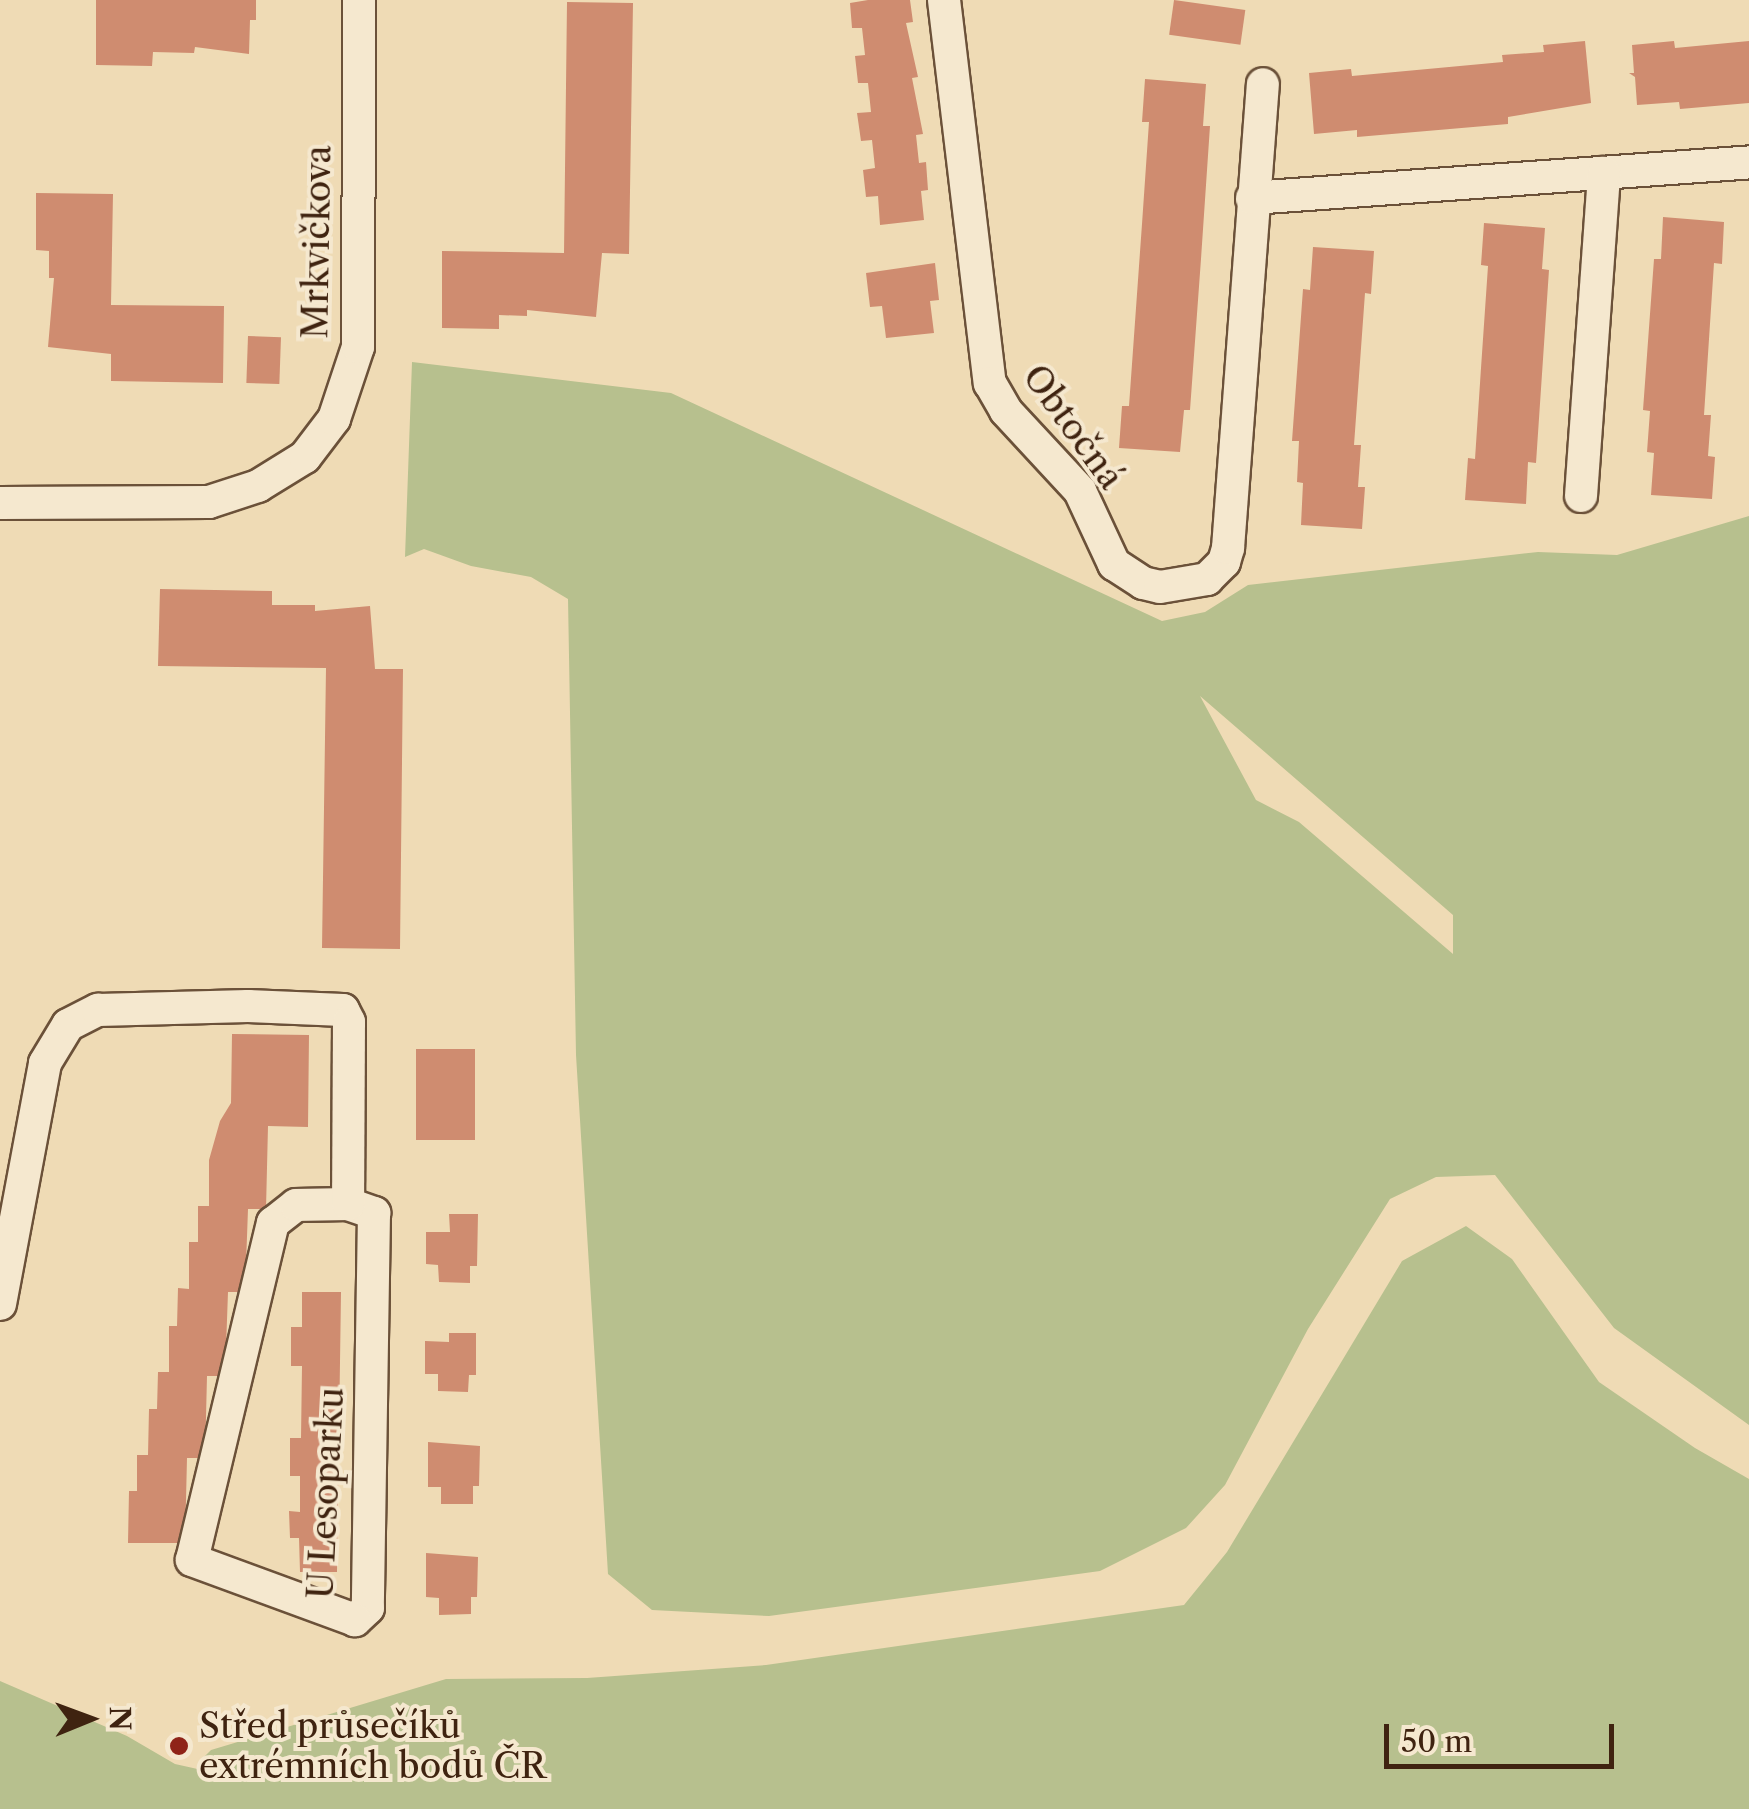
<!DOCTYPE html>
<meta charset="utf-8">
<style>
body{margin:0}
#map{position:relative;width:1749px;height:1809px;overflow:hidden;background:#efdbb5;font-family:"Libre Caslon Text",serif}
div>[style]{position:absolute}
.green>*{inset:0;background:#b7c08e}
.building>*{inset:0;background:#cf8c70;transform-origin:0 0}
.roads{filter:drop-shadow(2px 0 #6b5139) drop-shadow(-2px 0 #6b5139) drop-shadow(0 2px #6b5139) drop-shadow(0 -2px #6b5139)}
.minor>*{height:32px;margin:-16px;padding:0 16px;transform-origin:16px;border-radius:16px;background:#f5e8cf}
.dots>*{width:28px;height:28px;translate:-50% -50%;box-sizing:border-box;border:5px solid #f5e8cf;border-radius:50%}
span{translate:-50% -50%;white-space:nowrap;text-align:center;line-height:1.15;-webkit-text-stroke:8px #f5e8cf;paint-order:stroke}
.street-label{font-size:35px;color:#3f2310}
.poi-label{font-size:35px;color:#3f2310}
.left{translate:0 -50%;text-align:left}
.north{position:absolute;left:40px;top:1669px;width:100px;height:100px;-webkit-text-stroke:8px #f5e8cf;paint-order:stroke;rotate:89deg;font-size:28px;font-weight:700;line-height:40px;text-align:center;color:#3f2310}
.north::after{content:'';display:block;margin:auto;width:35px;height:45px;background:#3f2310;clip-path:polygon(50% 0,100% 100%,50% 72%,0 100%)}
.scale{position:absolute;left:1384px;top:1724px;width:230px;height:45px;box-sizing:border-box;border:5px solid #3f2310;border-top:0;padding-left:12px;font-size:30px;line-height:35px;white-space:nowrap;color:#3f2310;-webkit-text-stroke:8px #f5e8cf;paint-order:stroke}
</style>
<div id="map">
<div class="green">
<div style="clip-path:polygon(evenodd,412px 362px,671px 393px,1162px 621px,1205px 612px,1248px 585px,1538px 552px,1617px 555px,1749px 516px,1749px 1425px,1614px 1328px,1495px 1175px,1436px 1177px,1390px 1199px,1308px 1329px,1225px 1485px,1186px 1528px,1100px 1571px,769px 1616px,652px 1610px,608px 1574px,576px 1055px,568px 599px,531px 577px,471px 566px,424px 549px,405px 557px,412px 362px,1200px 696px,1453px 915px,1453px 954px,1299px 822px,1256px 800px,1200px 696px)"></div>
<div style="clip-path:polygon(1466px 1226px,1512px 1259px,1599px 1382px,1695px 1448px,1749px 1479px,1749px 1809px,0 1809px,0 1681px,127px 1736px,175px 1764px,202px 1770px,203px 1758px,211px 1750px,446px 1679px,587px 1678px,766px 1665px,1184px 1605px,1227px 1552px,1402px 1261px)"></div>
</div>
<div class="building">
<div style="clip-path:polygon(96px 0,256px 0,256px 20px,250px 20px,249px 54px,195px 47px,194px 53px,153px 52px,152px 66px,96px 65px)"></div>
<div style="clip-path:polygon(868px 0,910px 0,913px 22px,906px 23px,918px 77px,912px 78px,923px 134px,916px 135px,919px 163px,926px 162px,928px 190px,921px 191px,924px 220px,880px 225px,878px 196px,866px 197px,863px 170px,875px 168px,872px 140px,861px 141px,857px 113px,871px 112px,868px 83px,858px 83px,855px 56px,865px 55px,862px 28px,852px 28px,850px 3px)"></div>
<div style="left:1174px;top:0;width:72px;height:35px;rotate:8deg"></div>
<div style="clip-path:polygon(567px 2px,633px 3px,629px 254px,602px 253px,596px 317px,527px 310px,527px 316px,499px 315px,499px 329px,442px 328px,442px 251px,564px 253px)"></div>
<div style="clip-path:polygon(1585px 41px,1591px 103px,1508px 117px,1508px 124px,1357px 137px,1357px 130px,1314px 134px,1309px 73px,1351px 69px,1352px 76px,1503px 62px,1502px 55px,1544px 52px,1543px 45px)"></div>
<div style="clip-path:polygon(1674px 41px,1675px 48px,1749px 41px,1749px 103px,1680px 109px,1679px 102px,1637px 105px,1635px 77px,1629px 73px,1634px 73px,1632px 45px)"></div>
<div style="clip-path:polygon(1145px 79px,1206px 84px,1203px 126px,1210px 126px,1201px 259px,1190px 410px,1184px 410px,1180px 452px,1119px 448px,1122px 406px,1129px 406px,1142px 224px,1149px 122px,1142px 122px)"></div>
<div style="clip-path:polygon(36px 193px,113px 194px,111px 305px,224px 306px,223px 383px,111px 381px,111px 354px,48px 347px,54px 278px,49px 278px,49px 251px,36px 250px)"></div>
<div style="clip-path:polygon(1663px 217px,1724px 222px,1722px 264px,1714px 263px,1704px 415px,1711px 415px,1708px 456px,1715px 457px,1712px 499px,1651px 495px,1654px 453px,1647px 452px,1650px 411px,1643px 410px,1654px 259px,1661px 259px)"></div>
<div style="clip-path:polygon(1484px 223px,1545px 228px,1542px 269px,1549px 270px,1536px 463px,1528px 462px,1526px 504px,1465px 500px,1468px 458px,1475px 459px,1481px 368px,1488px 266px,1481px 265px)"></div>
<div style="clip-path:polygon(1313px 247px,1374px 251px,1371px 294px,1365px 293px,1354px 445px,1361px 445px,1358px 487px,1365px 487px,1362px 529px,1301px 525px,1303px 483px,1297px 482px,1299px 441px,1292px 441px,1303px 289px,1310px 290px)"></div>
<div style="clip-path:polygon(935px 263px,939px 300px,930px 301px,934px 333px,886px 338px,882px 306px,870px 307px,866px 273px)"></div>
<div style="left:248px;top:336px;width:33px;height:47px;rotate:2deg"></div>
<div style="clip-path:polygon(160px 589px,272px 591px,272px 605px,315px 605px,315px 611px,370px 606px,375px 669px,403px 669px,400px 949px,322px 948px,326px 668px,158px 666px)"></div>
<div style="clip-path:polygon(232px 1034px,309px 1035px,308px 1127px,268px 1126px,266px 1209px,248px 1209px,245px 1292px,228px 1292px,225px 1376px,207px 1376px,205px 1458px,187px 1458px,185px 1543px,128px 1543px,129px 1491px,137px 1491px,137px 1455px,148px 1455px,149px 1409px,157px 1409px,158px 1372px,169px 1372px,169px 1326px,177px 1326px,178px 1288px,189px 1289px,189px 1242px,198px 1242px,198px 1206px,209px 1206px,209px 1160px,220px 1121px,231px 1103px)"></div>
<div style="left:416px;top:1049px;width:59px;height:91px"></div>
<div style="clip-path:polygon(449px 1214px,478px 1214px,477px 1266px,470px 1266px,470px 1283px,439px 1282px,438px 1265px,426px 1264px,426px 1232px,450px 1232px)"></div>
<div style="clip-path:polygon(302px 1292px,341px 1292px,337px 1572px,300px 1572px,299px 1538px,290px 1538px,289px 1511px,300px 1512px,300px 1476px,290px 1476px,290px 1438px,301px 1438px,302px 1366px,291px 1366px,291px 1327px,302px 1327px)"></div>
<div style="clip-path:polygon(449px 1333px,476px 1333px,476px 1375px,469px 1375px,468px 1392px,438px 1391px,438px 1374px,425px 1374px,425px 1341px,449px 1342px)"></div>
<div style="clip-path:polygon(428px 1442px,480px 1446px,479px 1486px,473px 1486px,473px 1504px,441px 1504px,441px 1487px,428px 1487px)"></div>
<div style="clip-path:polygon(426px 1553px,478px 1557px,477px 1597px,471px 1597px,471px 1614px,439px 1615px,439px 1598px,426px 1597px)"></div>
</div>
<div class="roads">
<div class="minor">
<div style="left:944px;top:0;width:386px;rotate:83.2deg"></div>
<div style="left:990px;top:383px;width:32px;rotate:60deg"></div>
<div style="left:1006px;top:411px;width:109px;rotate:47.2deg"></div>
<div style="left:1080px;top:491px;width:81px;rotate:65deg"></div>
<div style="left:1114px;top:564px;width:35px;rotate:33deg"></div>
<div style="left:1143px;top:583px;width:17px;rotate:13deg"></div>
<div style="left:1160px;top:587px;width:48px;rotate:-9.7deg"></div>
<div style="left:1207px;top:579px;width:24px;rotate:-45deg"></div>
<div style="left:1224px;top:562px;width:15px;rotate:-74deg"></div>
<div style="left:1228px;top:548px;width:465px;rotate:-85.7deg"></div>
<div style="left:1252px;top:198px;width:498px;rotate:-4.1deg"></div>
<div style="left:1581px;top:496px;width:324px;rotate:-85.9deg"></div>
<div style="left:0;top:503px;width:209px;rotate:-0.3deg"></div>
<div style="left:209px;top:502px;width:52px;rotate:-18.1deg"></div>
<div style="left:258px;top:486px;width:55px;rotate:-31.7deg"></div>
<div style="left:305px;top:457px;width:48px;rotate:-52.7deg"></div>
<div style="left:334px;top:419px;width:76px;rotate:-71.6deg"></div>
<div style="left:358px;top:347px;width:347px;rotate:-89.8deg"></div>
<div style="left:348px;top:1204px;width:28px;rotate:19deg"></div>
<div style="left:374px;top:1213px;width:395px;rotate:90.9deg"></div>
<div style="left:368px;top:1608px;width:18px;rotate:137deg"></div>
<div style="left:355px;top:1620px;width:174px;rotate:-159.8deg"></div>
<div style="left:192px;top:1560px;width:347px;rotate:-76.5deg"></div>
<div style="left:273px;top:1223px;width:29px;rotate:-38deg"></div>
<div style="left:296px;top:1205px;width:52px;rotate:-1.1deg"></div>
<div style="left:0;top:1304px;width:245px;rotate:-79.4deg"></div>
<div style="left:45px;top:1063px;width:44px;rotate:-58.8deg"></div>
<div style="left:68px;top:1025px;width:34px;rotate:-27deg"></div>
<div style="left:98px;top:1010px;width:150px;rotate:-1.5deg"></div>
<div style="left:248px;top:1006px;width:95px;rotate:2.4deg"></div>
<div style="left:343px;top:1010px;width:13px;rotate:63deg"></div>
<div style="left:349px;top:1022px;width:182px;rotate:90.3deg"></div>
</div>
</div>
<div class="dots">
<div style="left:179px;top:1746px;background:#8f2418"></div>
</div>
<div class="street-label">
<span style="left:317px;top:242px;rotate:-89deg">Mrkvičkova</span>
<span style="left:1073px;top:427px;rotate:54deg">Obtočná</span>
<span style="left:326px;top:1493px;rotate:-87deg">U Lesoparku</span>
</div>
<div class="poi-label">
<span class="left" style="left:199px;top:1746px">Střed průsečíků<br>extrémních bodů ČR</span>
</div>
<div class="north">N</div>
<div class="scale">50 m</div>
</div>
